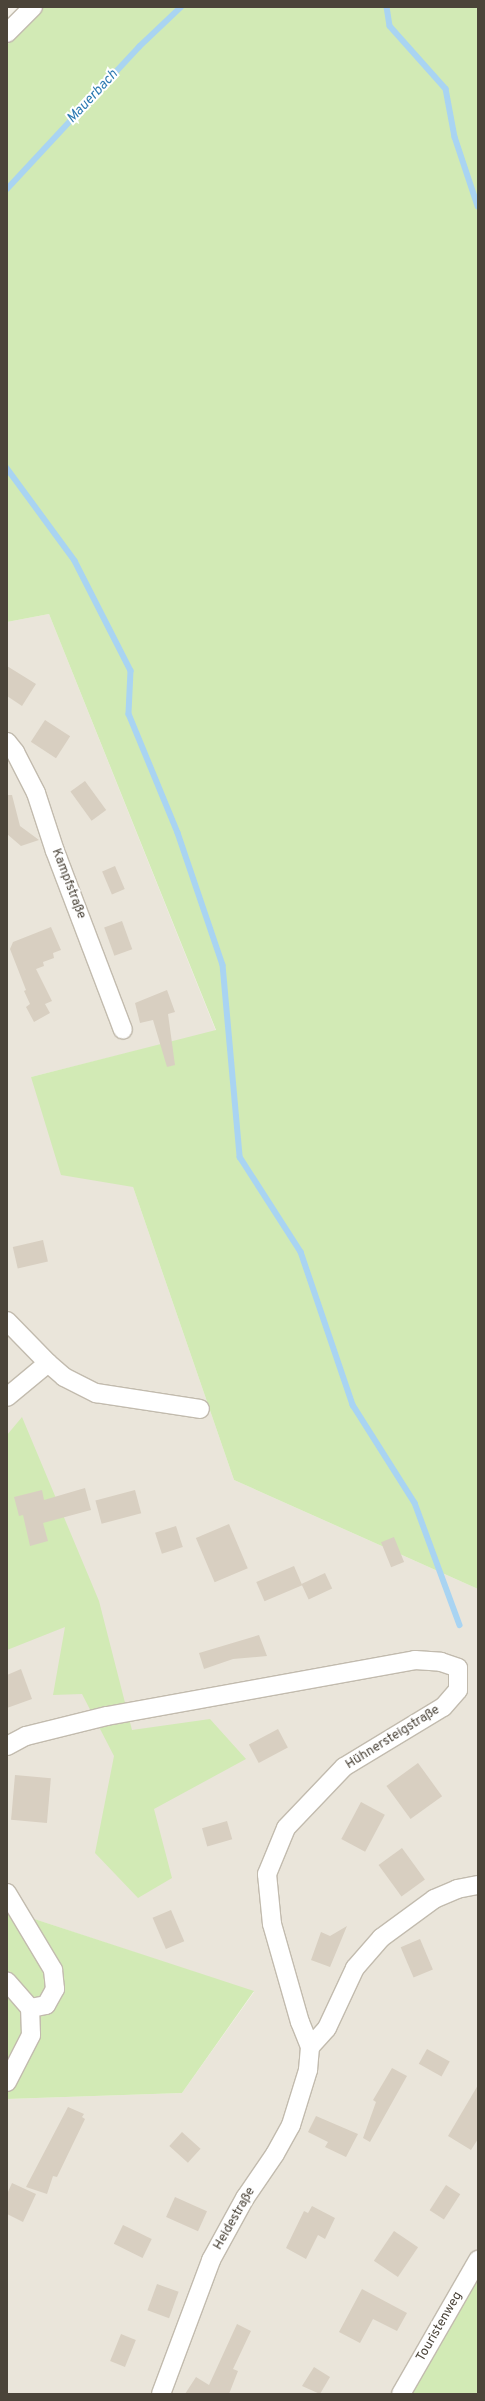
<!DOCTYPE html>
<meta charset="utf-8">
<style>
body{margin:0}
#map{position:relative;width:485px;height:2401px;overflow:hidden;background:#f6f3ec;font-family:Overpass,sans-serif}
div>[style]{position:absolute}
.residential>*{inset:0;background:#eae5da}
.green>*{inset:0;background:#d2eab5}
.stream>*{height:5.5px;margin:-2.75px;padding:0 2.75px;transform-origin:2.75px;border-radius:2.75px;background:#a9d4f2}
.building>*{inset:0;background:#d8cfc1;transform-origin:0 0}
.roads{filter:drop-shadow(1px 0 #c2bbae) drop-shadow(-1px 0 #c2bbae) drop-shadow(0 1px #c2bbae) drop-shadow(0 -1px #c2bbae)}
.minor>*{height:18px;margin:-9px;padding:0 9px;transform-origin:9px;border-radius:9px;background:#fff}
span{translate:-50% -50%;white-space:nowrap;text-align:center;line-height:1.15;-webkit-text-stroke:4px #fff;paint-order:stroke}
.street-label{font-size:13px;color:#4b4439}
.water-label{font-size:14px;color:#2e7ab2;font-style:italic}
.frame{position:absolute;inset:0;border:8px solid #4b4439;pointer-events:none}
</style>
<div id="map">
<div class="residential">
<div style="clip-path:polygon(49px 614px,216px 1031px,31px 1077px,133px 1187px,234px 1480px,478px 1589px,478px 2266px,402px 2394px,7px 2394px,7px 2099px,182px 2093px,254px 1992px,7px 1910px,7px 622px)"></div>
</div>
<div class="green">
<div style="clip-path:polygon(43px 7px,478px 7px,478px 1589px,234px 1480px,133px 1187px,61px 1175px,31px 1077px,216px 1030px,49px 614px,7px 622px,7px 45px)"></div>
<div style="clip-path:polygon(22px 1417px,99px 1601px,132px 1730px,210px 1719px,246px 1759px,154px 1809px,172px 1878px,138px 1898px,95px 1853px,114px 1756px,82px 1694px,53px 1695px,65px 1627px,7px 1650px,7px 1435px)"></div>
<div style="clip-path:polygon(7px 1910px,254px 1991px,182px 2093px,7px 2099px)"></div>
<div style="clip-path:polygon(478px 2266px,478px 2394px,402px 2394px)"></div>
</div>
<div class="stream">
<div style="left:387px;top:7px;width:19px;rotate:81deg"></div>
<div style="left:390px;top:26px;width:84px;rotate:48.4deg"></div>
<div style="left:446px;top:89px;width:49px;rotate:79.4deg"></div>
<div style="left:455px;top:137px;width:73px;rotate:71.6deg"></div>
<div style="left:7px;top:189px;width:194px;rotate:-47.1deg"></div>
<div style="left:139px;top:47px;width:58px;rotate:-43.6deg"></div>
<div style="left:7px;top:468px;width:115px;rotate:53.8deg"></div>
<div style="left:75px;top:561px;width:123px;rotate:63deg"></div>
<div style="left:131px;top:671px;width:43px;rotate:92.7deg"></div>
<div style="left:129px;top:714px;width:129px;rotate:67.6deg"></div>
<div style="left:178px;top:833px;width:139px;rotate:71.2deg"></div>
<div style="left:223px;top:965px;width:193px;rotate:84.9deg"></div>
<div style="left:240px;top:1157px;width:113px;rotate:57.3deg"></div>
<div style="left:301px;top:1252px;width:162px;rotate:71.2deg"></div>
<div style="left:353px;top:1405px;width:116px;rotate:57.7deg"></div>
<div style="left:415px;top:1503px;width:130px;rotate:69.8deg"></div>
</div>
<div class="building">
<div style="clip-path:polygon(7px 666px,36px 684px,22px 706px,7px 696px)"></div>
<div style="left:45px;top:720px;width:30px;height:26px;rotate:33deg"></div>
<div style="left:85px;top:781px;width:36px;height:18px;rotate:54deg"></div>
<div style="clip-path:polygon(7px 795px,12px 795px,20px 826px,39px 840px,21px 846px,7px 834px)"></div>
<div style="left:115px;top:866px;width:25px;height:14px;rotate:67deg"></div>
<div style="left:122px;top:921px;width:30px;height:19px;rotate:70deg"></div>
<div style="clip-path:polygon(51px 927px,61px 950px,53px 953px,54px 958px,43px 962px,44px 966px,36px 969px,52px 1001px,45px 1004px,50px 1013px,34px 1022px,26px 1007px,30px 1004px,24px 991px,26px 990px,10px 949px,13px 942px)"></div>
<div style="clip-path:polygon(167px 990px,175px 1012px,168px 1014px,175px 1065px,167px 1067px,153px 1020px,140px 1023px,135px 1003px)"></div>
<div style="left:43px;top:1240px;width:22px;height:31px;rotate:77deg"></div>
<div style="clip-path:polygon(85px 1488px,91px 1510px,43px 1523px,48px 1541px,30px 1546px,23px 1515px,19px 1516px,14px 1497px,42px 1490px,44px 1500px)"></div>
<div style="left:135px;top:1490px;width:24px;height:41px;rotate:75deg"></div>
<div style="left:229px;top:1524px;width:48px;height:36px;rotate:67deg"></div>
<div style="left:176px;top:1526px;width:22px;height:22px;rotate:72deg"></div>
<div style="left:394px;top:1537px;width:27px;height:14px;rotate:68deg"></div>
<div style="left:294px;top:1566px;width:21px;height:41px;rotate:67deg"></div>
<div style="left:325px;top:1573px;width:17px;height:26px;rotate:65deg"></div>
<div style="clip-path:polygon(259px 1635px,267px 1656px,233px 1659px,204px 1669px,199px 1653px)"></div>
<div style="clip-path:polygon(21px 1669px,32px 1699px,7px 1708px,7px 1675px)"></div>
<div style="left:278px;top:1729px;width:21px;height:33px;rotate:62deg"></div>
<div style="left:418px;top:1763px;width:41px;height:39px;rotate:54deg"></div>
<div style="left:15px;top:1775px;width:36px;height:45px;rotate:5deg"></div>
<div style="left:361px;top:1802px;width:27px;height:42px;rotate:28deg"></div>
<div style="left:227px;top:1821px;width:19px;height:26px;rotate:74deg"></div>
<div style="left:402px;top:1848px;width:39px;height:29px;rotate:54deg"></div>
<div style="left:171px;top:1910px;width:34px;height:20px;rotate:67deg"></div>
<div style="clip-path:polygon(347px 1926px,330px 1967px,311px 1960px,321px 1932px,330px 1936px)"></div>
<div style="left:420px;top:1939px;width:33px;height:21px;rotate:67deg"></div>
<div style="left:427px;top:2049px;width:26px;height:17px;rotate:29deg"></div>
<div style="clip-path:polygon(392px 2068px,407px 2076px,370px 2142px,363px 2138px,376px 2102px,373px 2100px)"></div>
<div style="clip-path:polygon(478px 2085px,478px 2139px,471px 2150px,448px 2136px)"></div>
<div style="clip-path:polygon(68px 2107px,84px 2114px,82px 2117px,85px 2119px,57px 2177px,53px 2176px,47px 2194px,26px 2187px)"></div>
<div style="clip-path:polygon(316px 2116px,358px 2134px,346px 2157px,325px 2147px,328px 2142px,308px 2132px)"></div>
<div style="left:182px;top:2132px;width:25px;height:19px;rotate:42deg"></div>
<div style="clip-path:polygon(12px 2183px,36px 2194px,23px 2222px,7px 2214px,7px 2194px)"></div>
<div style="left:446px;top:2185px;width:17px;height:30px;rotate:33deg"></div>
<div style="left:175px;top:2197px;width:35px;height:22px;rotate:24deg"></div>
<div style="clip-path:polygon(312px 2206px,335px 2218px,325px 2239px,318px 2235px,306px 2259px,286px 2248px,304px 2211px,308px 2213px)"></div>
<div style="left:123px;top:2225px;width:32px;height:21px;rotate:26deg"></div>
<div style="left:394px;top:2231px;width:29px;height:36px;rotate:34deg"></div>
<div style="left:157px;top:2284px;width:23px;height:28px;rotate:20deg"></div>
<div style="clip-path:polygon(362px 2289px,407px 2313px,397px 2331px,373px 2319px,360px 2343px,339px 2332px)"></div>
<div style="clip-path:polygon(237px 2324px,251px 2331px,233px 2369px,238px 2371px,229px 2394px,185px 2394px,196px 2377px,209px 2385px)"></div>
<div style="left:121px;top:2334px;width:16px;height:29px;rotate:22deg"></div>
<div style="clip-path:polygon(314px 2367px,330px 2377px,320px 2394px,302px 2386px)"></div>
</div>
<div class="roads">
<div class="minor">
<div style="left:7px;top:33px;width:37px;rotate:-45deg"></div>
<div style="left:7px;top:742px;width:13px;rotate:51deg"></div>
<div style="left:15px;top:752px;width:46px;rotate:62.9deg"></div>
<div style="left:36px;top:793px;width:61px;rotate:71.9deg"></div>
<div style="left:55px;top:851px;width:191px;rotate:69.2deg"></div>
<div style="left:7px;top:1321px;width:59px;rotate:45.7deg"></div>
<div style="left:48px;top:1363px;width:53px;rotate:140.3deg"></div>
<div style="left:48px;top:1363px;width:21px;rotate:41deg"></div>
<div style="left:64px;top:1377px;width:36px;rotate:27deg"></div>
<div style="left:96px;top:1393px;width:105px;rotate:8.7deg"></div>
<div style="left:7px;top:1746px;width:21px;rotate:-28deg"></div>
<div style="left:26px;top:1736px;width:83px;rotate:-13.9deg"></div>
<div style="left:107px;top:1716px;width:313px;rotate:-10.3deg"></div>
<div style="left:415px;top:1660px;width:26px;rotate:4deg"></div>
<div style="left:441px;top:1662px;width:18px;rotate:19deg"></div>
<div style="left:458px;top:1668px;width:22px;rotate:90deg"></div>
<div style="left:458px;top:1690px;width:23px;rotate:131deg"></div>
<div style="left:443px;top:1707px;width:116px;rotate:148.8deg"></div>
<div style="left:344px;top:1767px;width:84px;rotate:133.6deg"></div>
<div style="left:286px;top:1828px;width:50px;rotate:112.4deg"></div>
<div style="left:267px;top:1874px;width:50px;rotate:84.3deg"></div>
<div style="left:272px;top:1924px;width:102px;rotate:74.1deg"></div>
<div style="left:300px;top:2022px;width:27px;rotate:68deg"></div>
<div style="left:310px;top:2047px;width:25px;rotate:-48deg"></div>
<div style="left:327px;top:2028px;width:66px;rotate:-65deg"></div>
<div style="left:355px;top:1968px;width:40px;rotate:-49deg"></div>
<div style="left:381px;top:1938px;width:66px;rotate:-36.3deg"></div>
<div style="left:434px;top:1899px;width:25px;rotate:-23deg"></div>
<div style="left:457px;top:1889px;width:21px;rotate:-11deg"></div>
<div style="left:7px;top:1893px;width:90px;rotate:59.1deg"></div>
<div style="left:53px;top:1970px;width:19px;rotate:84deg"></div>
<div style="left:55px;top:1989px;width:18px;rotate:119deg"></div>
<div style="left:46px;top:2005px;width:16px;rotate:169deg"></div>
<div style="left:30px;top:2008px;width:35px;rotate:-131deg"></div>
<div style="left:7px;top:2082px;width:53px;rotate:-62.9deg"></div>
<div style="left:31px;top:2035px;width:27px;rotate:-92deg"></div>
<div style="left:161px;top:2394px;width:143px;rotate:-69.5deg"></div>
<div style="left:211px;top:2260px;width:71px;rotate:-61.3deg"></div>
<div style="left:245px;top:2198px;width:53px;rotate:-55.7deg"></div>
<div style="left:275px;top:2154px;width:33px;rotate:-61deg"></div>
<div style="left:291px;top:2125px;width:58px;rotate:-72.8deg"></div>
<div style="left:308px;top:2070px;width:23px;rotate:-85deg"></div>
<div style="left:401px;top:2394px;width:155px;rotate:-60.1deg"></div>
</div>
</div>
<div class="street-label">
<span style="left:68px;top:884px;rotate:69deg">Kampfstraße</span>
<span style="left:393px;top:1738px;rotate:-32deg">Hühnersteigstraße</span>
<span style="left:235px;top:2219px;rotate:-60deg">Heidestraße</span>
<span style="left:440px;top:2327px;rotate:-60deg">Touristenweg</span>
</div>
<div class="water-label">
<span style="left:93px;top:97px;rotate:-47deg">Mauerbach</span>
</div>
<div class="frame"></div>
</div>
